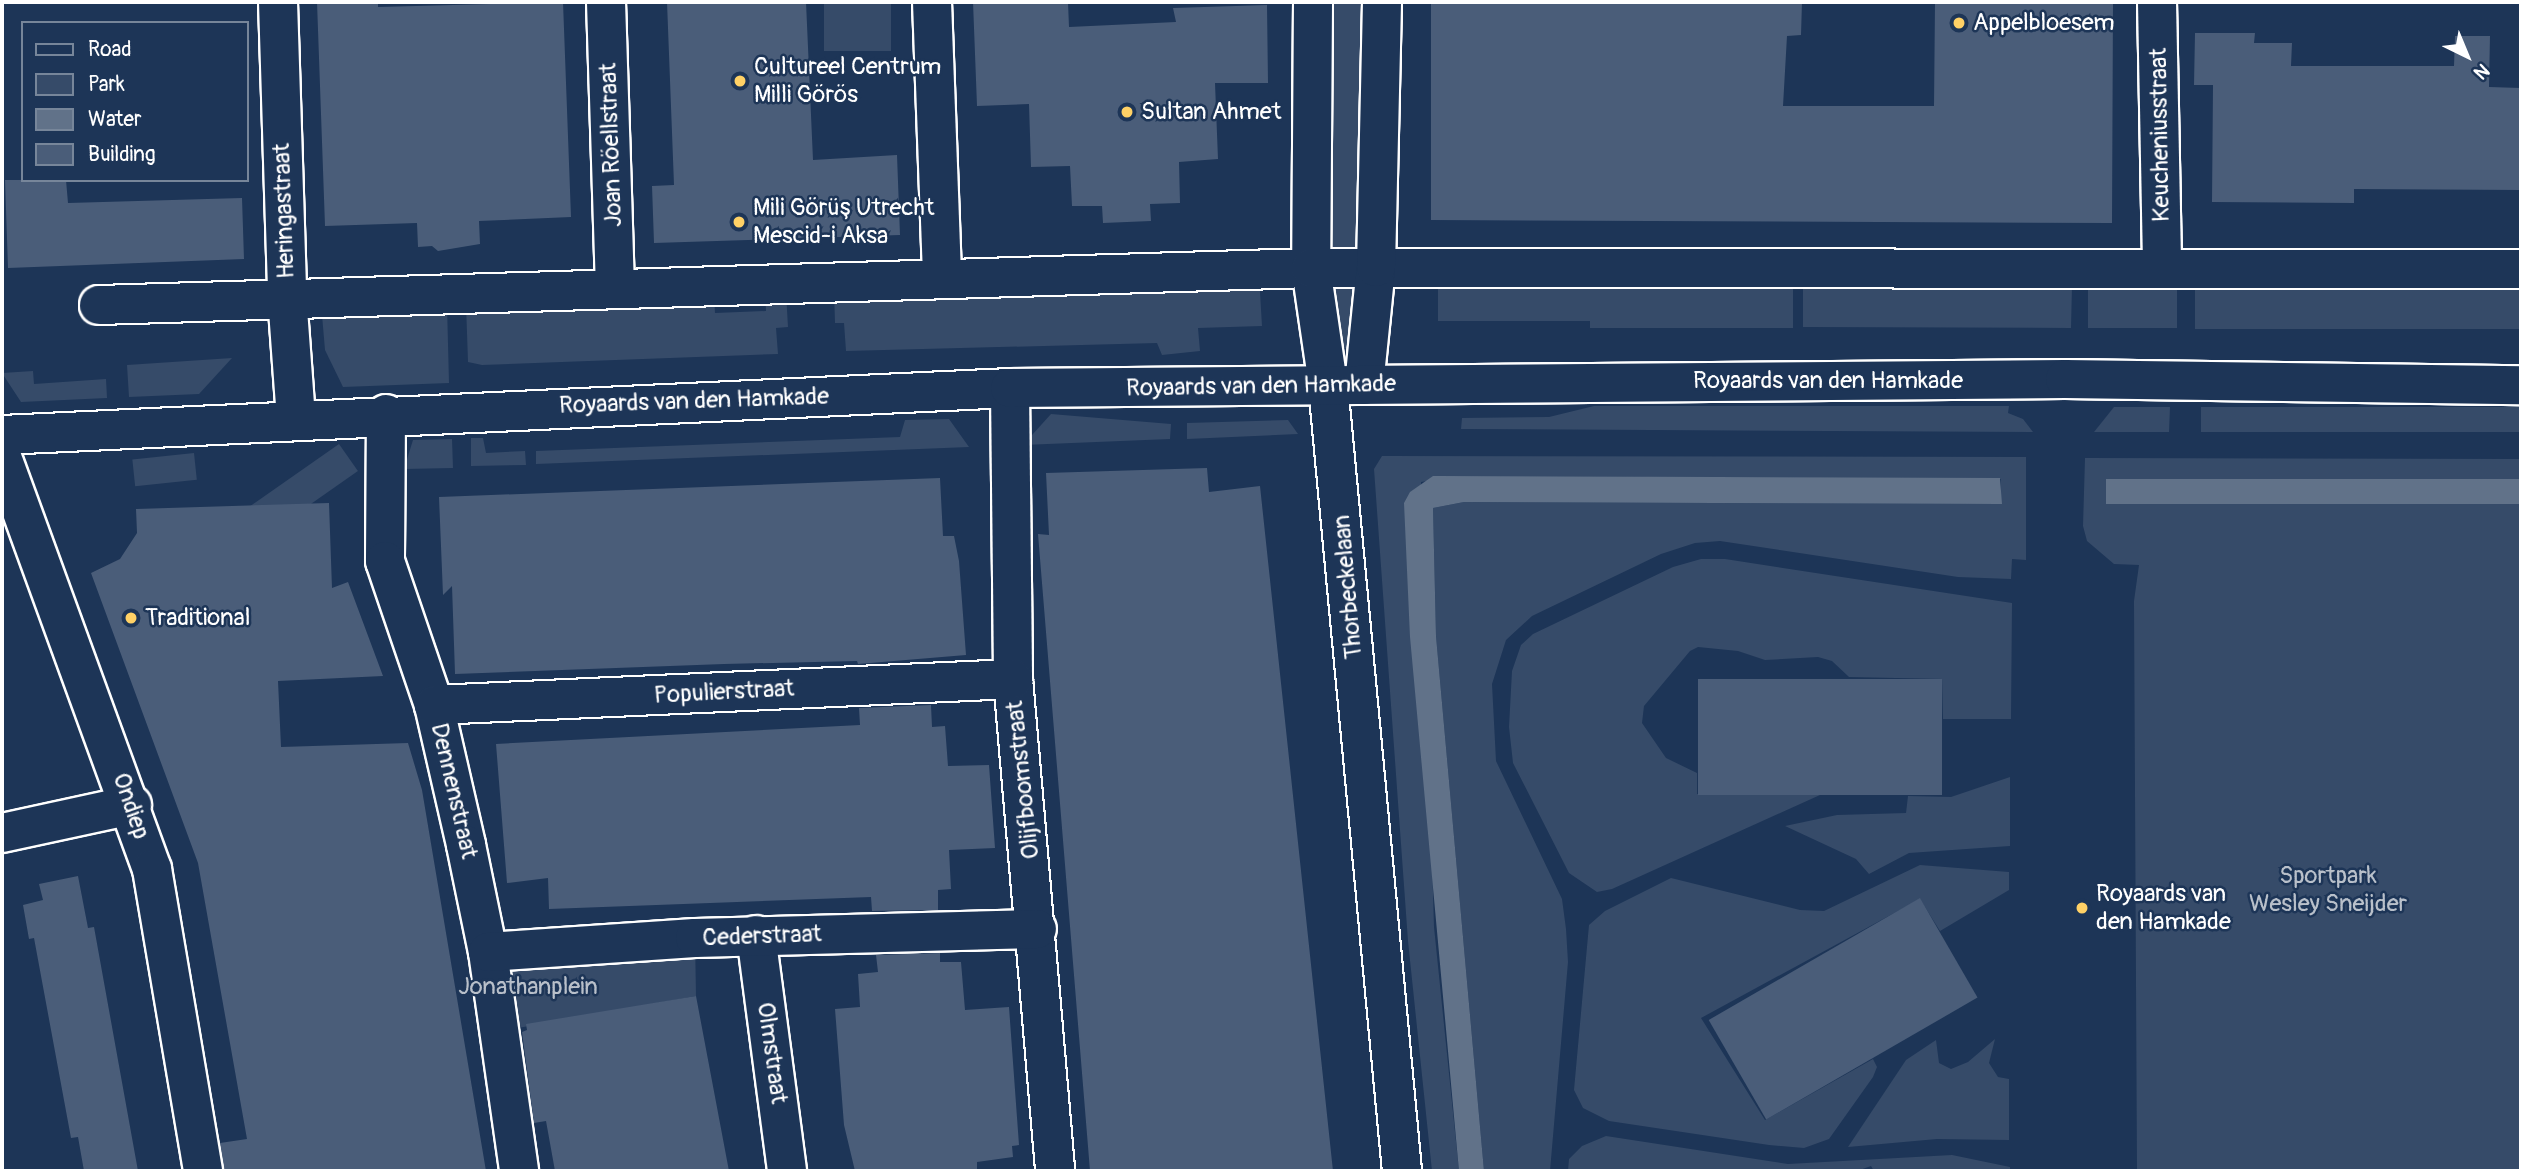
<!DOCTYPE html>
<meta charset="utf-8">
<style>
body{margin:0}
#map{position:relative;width:2523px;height:1173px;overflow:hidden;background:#1d3557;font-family:Pangolin,sans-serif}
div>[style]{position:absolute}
.green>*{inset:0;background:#364b69;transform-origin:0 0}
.water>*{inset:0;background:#617289;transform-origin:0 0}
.building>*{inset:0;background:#4a5d79;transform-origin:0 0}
.roads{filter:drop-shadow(2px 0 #fff) drop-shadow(-2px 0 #fff) drop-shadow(0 2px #fff) drop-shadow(0 -2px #fff)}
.minor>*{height:38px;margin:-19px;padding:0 19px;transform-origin:19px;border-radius:19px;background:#1d3557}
.tertiary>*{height:38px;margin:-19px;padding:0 19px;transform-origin:19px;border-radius:19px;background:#1d3557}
.dots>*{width:19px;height:19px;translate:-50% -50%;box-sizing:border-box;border:4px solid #1d3557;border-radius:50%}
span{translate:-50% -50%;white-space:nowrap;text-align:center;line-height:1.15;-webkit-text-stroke:5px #1d3557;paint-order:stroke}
.poi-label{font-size:24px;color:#fff}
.left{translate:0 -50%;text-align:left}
.street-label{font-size:24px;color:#fff}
.park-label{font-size:24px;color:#b9c0ca}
.frame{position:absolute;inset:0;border:4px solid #fff;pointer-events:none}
.legend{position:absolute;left:21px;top:21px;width:228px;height:161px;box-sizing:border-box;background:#1d3557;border:2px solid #77869a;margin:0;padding:9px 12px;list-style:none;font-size:21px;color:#fff}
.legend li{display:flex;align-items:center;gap:14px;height:35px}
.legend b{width:35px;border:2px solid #77869a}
.north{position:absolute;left:2432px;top:21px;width:70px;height:70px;-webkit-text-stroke:5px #1d3557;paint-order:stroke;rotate:137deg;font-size:19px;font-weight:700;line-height:28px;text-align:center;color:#fff}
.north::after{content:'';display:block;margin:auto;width:24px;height:32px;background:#fff;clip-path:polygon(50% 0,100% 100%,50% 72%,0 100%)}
</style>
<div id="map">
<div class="green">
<div style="left:824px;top:2px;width:67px;height:49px"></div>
<div style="left:1313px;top:2px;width:69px;height:266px"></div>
<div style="clip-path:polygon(1438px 274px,1793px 275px,1793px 328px,1590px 328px,1590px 321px,1438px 321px)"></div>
<div style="clip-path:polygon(1259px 275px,1262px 326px,1198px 328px,1200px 351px,1162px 355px,1157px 343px,846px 351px,844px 323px,835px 323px,834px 290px)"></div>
<div style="clip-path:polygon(1803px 275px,2072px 286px,2071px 328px,1803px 327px)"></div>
<div style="left:1336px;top:276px;width:27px;height:72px"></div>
<div style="left:2195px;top:276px;width:326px;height:53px"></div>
<div style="clip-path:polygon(2177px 277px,2177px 328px,2088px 328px,2088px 286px)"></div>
<div style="clip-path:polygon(765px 292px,786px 292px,788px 327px,776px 328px,778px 354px,482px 365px,468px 362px,466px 304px,714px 295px,715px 313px,766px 311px)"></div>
<div style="clip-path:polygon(447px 305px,449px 383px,343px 387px,325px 350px,322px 315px)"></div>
<div style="clip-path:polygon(232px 358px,199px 394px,129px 397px,127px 365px)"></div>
<div style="clip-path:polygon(33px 371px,34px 384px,106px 379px,107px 398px,21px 402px,2px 373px)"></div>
<div style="clip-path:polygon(1594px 406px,2009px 406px,2008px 413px,2023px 419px,2033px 432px,1461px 429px,1462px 418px,1549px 417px)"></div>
<div style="clip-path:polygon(2114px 407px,2170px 407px,2169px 432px,2094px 432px)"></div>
<div style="left:2201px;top:407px;width:320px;height:25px"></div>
<div style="clip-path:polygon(1051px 414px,1171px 424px,1170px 439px,1023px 445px)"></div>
<div style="clip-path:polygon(949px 419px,969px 447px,536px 464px,536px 451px,900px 437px,905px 420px)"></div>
<div style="clip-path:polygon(1288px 420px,1298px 434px,1187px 439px,1187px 423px)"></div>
<div style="clip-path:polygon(471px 438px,483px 438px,486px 453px,525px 451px,526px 465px,471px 466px)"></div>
<div style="clip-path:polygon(452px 439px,453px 468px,404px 469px,413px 440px)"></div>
<div style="left:339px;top:444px;width:33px;height:127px;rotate:55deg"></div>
<div style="left:194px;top:453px;width:27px;height:62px;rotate:84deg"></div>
<div style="clip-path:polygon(1382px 456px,2026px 457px,2026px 560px,2012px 559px,2011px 579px,1958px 577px,1720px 541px,1695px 543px,1661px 554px,1532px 616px,1506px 640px,1492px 684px,1496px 761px,1562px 899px,1566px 929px,1568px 962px,1550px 1171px,1484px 1171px,1436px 636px,1433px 508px,1464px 502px,2001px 504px,2001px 479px,1461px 476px,1421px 482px,1434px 927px,1459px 1171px,1432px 1171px,1408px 941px,1374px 469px)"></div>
<div style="clip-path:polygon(2085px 458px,2521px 459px,2521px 480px,2107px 479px,2106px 503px,2521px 504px,2521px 1171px,2137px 1171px,2134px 601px,2139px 565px,2114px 564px,2087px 541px,2083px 526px)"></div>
<div style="clip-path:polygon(1701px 559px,1725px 559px,2012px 603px,2011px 719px,1943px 719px,1942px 679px,1849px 677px,1832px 661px,1818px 657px,1765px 660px,1738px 651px,1698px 647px,1690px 651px,1644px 706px,1642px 723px,1666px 758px,1697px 773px,1697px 794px,1820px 795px,1612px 889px,1597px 892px,1569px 873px,1513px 763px,1509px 727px,1512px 671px,1521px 645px,1533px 634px,1673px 567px)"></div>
<div style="clip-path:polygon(2010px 777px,2010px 846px,1909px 853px,1869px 874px,1856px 859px,1785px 826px,1837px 815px,1906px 813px,1908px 796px,1951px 797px)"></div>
<div style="clip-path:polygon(1920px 865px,2009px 872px,2009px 890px,1940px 931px,1920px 899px,1701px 1018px,1765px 1120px,1873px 1059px,1877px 1067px,1873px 1077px,1829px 1139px,1804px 1148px,1769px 1145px,1609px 1121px,1583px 1108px,1574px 1090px,1589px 925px,1605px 911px,1671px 878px,1800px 910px,1824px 911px)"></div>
<div style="clip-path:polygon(695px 938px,696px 996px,496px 1032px,488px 952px)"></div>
<div style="clip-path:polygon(1995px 1039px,1989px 1063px,1998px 1077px,2009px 1079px,2009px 1140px,1937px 1139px,1848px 1147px,1906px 1060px,1936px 1040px,1939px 1063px,1951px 1069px,1968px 1062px)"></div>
<div style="clip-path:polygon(1606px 1136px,1788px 1164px,1952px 1155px,2010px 1167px,2010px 1171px,1874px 1171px,1871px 1166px,1857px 1171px,1568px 1171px,1569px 1159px,1582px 1146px)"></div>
</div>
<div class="water">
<div style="clip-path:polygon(1433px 476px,2000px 478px,2002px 504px,1464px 502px,1433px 508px,1436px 636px,1484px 1171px,1459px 1171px,1410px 637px,1404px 503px,1410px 492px)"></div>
<div style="left:2106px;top:479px;width:415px;height:25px"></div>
</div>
<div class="building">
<div style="clip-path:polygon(317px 2px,378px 2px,378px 7px,563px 2px,571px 217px,479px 221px,480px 244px,438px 251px,432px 246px,418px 247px,417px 223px,325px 226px)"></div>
<div style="clip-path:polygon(667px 2px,806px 2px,813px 160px,897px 155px,900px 235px,654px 243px,652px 186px,674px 185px)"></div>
<div style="clip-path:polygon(973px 2px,1068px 2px,1069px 27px,1176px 22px,1173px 8px,1267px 5px,1268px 83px,1215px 83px,1218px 159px,1179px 162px,1180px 203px,1150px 204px,1151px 221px,1103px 223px,1102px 206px,1072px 206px,1070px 166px,1031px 167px,1029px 104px,977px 106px)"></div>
<div style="clip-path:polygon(1431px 2px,1802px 2px,1801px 35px,1787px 36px,1783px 106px,1934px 106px,1935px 2px,2113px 2px,2112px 223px,1431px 220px)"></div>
<div style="clip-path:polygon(2195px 33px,2255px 33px,2254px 43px,2292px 43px,2291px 66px,2454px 66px,2455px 36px,2490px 36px,2489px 87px,2521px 88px,2521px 190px,2354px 189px,2354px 203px,2212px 202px,2213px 85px,2194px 85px)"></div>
<div style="clip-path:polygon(5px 180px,66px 180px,68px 203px,242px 198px,244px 259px,8px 268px)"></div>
<div style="clip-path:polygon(1207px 468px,1209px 492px,1260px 486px,1333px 1171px,1090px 1171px,1038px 534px,1049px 535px,1046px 473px)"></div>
<div style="clip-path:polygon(940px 478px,943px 536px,954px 536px,959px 561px,966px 655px,858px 664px,857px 661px,724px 664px,455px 674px,452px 586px,443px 595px,439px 497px)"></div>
<div style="clip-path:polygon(329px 503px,332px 588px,348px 582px,383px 676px,278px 681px,281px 747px,408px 743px,422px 790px,486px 1171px,224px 1171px,220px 1143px,247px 1139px,198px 863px,91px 573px,120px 559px,137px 533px,136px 509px)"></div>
<div style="left:1698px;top:679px;width:244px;height:116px"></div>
<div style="clip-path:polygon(931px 705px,932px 727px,945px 726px,948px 766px,989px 765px,995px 848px,949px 850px,951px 889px,938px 890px,938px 910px,872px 911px,871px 897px,549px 909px,548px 878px,507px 883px,496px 744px,860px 725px,859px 708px)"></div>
<div style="clip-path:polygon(78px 876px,88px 928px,94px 927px,138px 1171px,84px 1171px,78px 1137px,71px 1138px,34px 938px,29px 939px,23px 905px,43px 900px,39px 884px)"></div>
<div style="left:1920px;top:898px;width:115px;height:244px;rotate:60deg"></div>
<div style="clip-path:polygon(940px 953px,940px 962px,961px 962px,965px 1010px,1009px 1007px,1019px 1145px,1012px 1146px,1013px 1157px,977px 1162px,977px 1171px,855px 1171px,844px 1125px,835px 1009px,860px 1007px,858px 974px,878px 972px,876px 955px)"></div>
<div style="clip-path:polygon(696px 996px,729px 1171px,555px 1171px,546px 1121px,534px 1123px,522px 1032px,527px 1030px,526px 1024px)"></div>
</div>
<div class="roads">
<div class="minor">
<div style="left:278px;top:2px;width:294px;rotate:88.2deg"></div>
<div style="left:287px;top:296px;width:124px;rotate:85.8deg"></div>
<div style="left:606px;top:2px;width:287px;rotate:88.2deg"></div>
<div style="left:932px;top:2px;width:276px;rotate:87.9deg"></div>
<div style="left:1313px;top:2px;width:266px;rotate:90.4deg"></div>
<div style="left:1311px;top:268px;width:118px;rotate:81.7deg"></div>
<div style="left:1328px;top:385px;width:789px;rotate:84.62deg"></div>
<div style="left:2157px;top:2px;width:267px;rotate:88.9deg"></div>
<div style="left:99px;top:305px;width:1213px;rotate:-1.75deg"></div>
<div style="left:1311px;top:268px;width:1210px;rotate:0.05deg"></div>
<div style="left:1364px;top:385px;width:119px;rotate:-84.2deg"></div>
<div style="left:1376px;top:267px;width:265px;rotate:-88.7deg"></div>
<div style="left:1010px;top:388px;width:291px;rotate:89.4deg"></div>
<div style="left:1013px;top:679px;width:494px;rotate:85.1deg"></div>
<div style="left:386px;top:414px;width:147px;rotate:90.4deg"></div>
<div style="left:385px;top:561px;width:152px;rotate:71.2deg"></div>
<div style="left:434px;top:705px;width:144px;rotate:77.1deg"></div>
<div style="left:466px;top:845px;width:109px;rotate:78.4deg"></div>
<div style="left:488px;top:952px;width:221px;rotate:81.9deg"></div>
<div style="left:2px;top:457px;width:438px;rotate:70deg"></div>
<div style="left:152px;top:869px;width:306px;rotate:80.4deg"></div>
<div style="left:434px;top:705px;width:580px;rotate:-2.57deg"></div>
<div style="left:2px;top:833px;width:133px;rotate:-12.2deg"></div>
<div style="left:756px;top:935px;width:238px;rotate:82.5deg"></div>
<div style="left:488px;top:952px;width:207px;rotate:-3.9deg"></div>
<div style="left:695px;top:938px;width:342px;rotate:-1.5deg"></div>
</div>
<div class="tertiary">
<div style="left:2px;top:435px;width:1009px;rotate:-2.67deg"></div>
<div style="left:1010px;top:388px;width:1055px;rotate:-0.49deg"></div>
<div style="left:2065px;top:379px;width:456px;rotate:0.8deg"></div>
</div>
</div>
<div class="dots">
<div style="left:1959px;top:23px;background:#ffd166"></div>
<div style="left:740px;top:81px;background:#ffd166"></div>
<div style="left:1127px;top:112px;background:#ffd166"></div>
<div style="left:739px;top:222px;background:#ffd166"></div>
<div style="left:131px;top:618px;background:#ffd166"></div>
<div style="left:2082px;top:908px;background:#ffd166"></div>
</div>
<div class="poi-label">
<span class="left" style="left:1973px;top:23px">Appelbloesem</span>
<span class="left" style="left:754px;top:81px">Cultureel Centrum<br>Milli Görös</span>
<span class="left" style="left:1141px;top:112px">Sultan Ahmet</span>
<span class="left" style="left:753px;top:222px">Mili Görüş Utrecht<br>Mescid-i Aksa</span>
<span class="left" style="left:145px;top:618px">Traditional</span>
<span class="left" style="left:2096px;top:908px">Royaards van<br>den Hamkade</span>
</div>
<div class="street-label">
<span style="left:2160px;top:135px;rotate:-91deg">Keucheniusstraat</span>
<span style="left:611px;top:145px;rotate:-92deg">Joan Röellstraat</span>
<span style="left:284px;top:211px;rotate:-92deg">Heringastraat</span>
<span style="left:1828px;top:381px">Royaards van den Hamkade</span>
<span style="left:1261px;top:386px;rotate:-1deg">Royaards van den Hamkade</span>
<span style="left:694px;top:401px;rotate:-2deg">Royaards van den Hamkade</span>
<span style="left:1348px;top:587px;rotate:-95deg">Thorbeckelaan</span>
<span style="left:724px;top:692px;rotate:-3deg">Populierstraat</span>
<span style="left:1023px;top:780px;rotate:-96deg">Olijfboomstraat</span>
<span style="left:454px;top:791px;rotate:77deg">Dennenstraat</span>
<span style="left:131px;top:806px;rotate:71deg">Ondiep</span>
<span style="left:762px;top:936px;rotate:-2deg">Cederstraat</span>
<span style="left:772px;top:1053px;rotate:82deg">Olmstraat</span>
</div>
<div class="park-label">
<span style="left:2328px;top:890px">Sportpark<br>Wesley Sneijder</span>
<span style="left:528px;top:987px">Jonathanplein</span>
</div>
<div class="frame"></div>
<ul class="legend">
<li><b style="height:9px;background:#1d3557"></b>Road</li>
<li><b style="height:19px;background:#364b69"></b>Park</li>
<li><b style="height:19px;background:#617289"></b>Water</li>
<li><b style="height:19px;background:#4a5d79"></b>Building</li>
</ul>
<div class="north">N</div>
</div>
